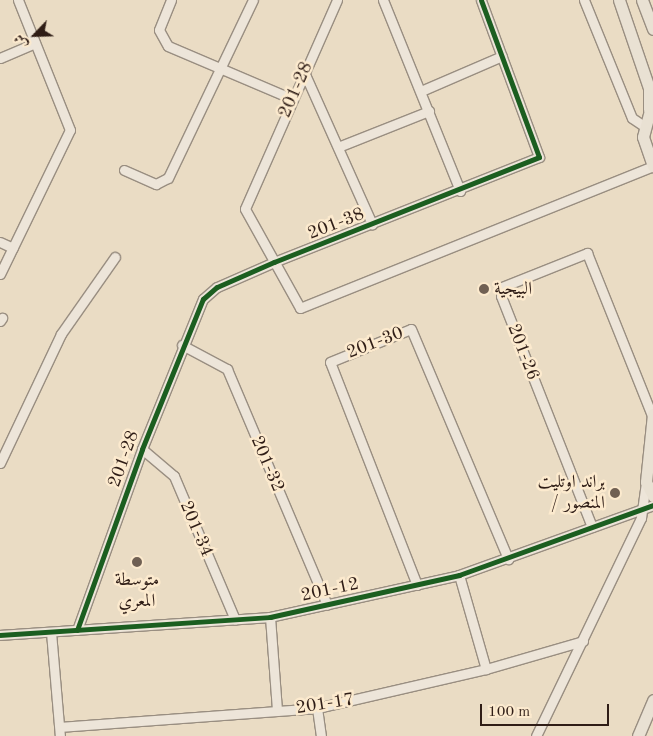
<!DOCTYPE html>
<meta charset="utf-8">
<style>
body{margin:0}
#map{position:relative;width:653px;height:736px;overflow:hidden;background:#eadcc4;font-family:"Old Standard TT",Amiri,serif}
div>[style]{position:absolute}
.roads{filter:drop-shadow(1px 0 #998e81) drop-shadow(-1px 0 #998e81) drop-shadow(0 1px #998e81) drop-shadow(0 -1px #998e81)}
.minor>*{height:9px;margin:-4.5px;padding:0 4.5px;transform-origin:4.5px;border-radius:4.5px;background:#ede5d9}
.major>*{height:11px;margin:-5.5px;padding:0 5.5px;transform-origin:5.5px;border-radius:5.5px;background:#e9e1d3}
.cycleway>*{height:5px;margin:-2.5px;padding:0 2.5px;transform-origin:2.5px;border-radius:2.5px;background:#1b5e20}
.dots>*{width:14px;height:14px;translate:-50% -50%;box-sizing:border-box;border:2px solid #fceace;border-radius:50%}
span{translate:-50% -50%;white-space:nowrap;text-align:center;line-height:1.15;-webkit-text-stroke:5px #fceace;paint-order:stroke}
.street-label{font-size:18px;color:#2f1d16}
.poi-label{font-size:18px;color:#2f1d16}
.left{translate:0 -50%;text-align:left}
.right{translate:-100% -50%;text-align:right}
.north{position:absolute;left:10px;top:10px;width:50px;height:50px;-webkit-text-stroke:4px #fceace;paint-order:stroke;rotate:246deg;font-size:14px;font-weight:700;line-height:20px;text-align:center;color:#2f1d16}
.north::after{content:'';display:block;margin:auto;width:18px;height:22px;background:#2f1d16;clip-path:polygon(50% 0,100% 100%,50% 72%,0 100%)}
.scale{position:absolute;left:480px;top:704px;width:129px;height:22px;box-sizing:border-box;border:2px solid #2f1d16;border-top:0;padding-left:6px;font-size:15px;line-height:18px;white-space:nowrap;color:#2f1d16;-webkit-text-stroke:4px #fceace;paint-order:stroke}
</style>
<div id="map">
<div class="roads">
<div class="minor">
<div style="left:171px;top:0;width:32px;rotate:112deg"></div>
<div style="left:159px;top:30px;width:18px;rotate:61deg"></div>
<div style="left:168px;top:46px;width:135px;rotate:23.1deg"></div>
<div style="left:337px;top:0;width:228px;rotate:113.8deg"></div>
<div style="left:245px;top:209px;width:113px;rotate:60.9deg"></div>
<div style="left:300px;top:308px;width:380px;rotate:-21.9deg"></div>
<div style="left:383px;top:0;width:206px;rotate:68deg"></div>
<div style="left:584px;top:0;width:127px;rotate:67.9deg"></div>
<div style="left:632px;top:118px;width:14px;rotate:34deg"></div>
<div style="left:0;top:58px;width:38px;rotate:-23deg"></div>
<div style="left:304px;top:72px;width:167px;rotate:65.9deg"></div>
<div style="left:421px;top:91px;width:88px;rotate:-23.4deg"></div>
<div style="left:338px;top:147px;width:98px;rotate:-21.6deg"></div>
<div style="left:124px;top:170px;width:35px;rotate:24deg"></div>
<div style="left:156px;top:184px;width:13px;rotate:-27deg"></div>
<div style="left:168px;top:178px;width:197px;rotate:-64.5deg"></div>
<div style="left:0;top:242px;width:14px;rotate:25deg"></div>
<div style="left:0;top:274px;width:160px;rotate:-64.1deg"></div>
<div style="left:70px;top:130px;width:140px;rotate:-111.8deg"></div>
<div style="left:0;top:321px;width:4px;rotate:-56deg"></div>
<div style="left:182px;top:345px;width:51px;rotate:28.1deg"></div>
<div style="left:227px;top:369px;width:256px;rotate:67deg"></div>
<div style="left:142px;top:449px;width:42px;rotate:40.2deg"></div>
<div style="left:174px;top:476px;width:156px;rotate:67deg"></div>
<div style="left:0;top:463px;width:143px;rotate:-64.7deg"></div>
<div style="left:61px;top:334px;width:94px;rotate:-55deg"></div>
<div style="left:592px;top:527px;width:248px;rotate:-111.5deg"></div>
<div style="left:501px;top:296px;width:9px;rotate:-84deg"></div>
<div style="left:502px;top:287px;width:92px;rotate:-21.8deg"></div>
<div style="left:587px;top:253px;width:178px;rotate:68.2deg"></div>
<div style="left:459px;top:575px;width:98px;rotate:74deg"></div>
<div style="left:417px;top:585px;width:239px;rotate:-111.3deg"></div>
<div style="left:330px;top:362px;width:87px;rotate:-22.2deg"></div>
<div style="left:411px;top:329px;width:250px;rotate:67.1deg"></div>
<div style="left:270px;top:617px;width:94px;rotate:85.7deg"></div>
<div style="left:77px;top:630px;width:192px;rotate:-70.2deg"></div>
<div style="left:142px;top:449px;width:162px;rotate:-67.9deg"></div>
<div style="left:203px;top:299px;width:18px;rotate:-41deg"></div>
<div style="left:217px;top:287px;width:62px;rotate:-23.7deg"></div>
<div style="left:274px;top:262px;width:285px;rotate:-21.6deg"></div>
<div style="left:539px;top:157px;width:167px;rotate:-110.3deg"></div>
<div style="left:51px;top:632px;width:104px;rotate:85.1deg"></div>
<div style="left:0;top:635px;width:271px;rotate:-3.8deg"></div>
<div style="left:270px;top:617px;width:194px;rotate:-12.5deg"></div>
<div style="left:459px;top:575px;width:206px;rotate:-19.8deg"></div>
<div style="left:317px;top:708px;width:28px;rotate:82deg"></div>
<div style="left:60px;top:727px;width:258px;rotate:-4.2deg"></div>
<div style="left:317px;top:708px;width:173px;rotate:-13deg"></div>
<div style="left:486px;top:669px;width:101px;rotate:-16.1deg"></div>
<div style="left:536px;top:736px;width:242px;rotate:-64.3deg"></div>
<div style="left:641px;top:518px;width:36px;rotate:-82deg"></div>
</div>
<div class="major">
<div style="left:619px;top:0;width:93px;rotate:71.2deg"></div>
<div style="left:649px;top:88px;width:21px;rotate:90deg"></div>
<div style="left:642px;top:0;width:31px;rotate:69deg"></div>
<div style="left:652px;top:103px;width:35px;rotate:105deg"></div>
<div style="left:643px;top:137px;width:31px;rotate:71deg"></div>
<div style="left:653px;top:414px;width:68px;rotate:95.9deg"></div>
<div style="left:646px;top:482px;width:16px;rotate:63deg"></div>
<div style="left:638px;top:736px;width:39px;rotate:-67deg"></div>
</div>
</div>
<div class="cycleway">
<div style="left:77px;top:630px;width:192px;rotate:-70.2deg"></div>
<div style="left:142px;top:449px;width:162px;rotate:-67.9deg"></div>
<div style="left:203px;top:299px;width:18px;rotate:-41deg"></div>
<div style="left:217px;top:287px;width:62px;rotate:-23.7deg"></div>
<div style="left:274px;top:262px;width:285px;rotate:-21.6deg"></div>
<div style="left:539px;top:157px;width:167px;rotate:-110.3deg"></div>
<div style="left:0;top:635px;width:271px;rotate:-3.8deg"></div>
<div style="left:270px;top:617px;width:194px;rotate:-12.5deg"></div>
<div style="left:459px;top:575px;width:206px;rotate:-19.8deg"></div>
</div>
<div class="dots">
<div style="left:484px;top:289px;background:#706053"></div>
<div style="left:615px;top:493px;background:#706053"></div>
<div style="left:137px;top:562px;background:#706053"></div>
</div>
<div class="street-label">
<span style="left:296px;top:90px;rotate:-66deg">201-28</span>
<span style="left:336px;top:224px;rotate:-21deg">201-38</span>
<span style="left:375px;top:343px;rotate:-21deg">201-30</span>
<span style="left:523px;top:352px;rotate:69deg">201-26</span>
<span style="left:124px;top:459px;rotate:-70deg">201-28</span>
<span style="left:267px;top:464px;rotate:67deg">201-32</span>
<span style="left:196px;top:529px;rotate:67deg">201-34</span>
<span style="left:330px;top:590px;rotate:-12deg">201-12</span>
<span style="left:325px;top:704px;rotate:-9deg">201-17</span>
</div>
<div class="poi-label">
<span class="left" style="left:494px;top:289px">البيجية</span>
<span class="right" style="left:605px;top:493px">براند اوتليت<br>/ المنصور</span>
<span style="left:137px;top:591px">متوسطة<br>المعري</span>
</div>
<div class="north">ش</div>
<div class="scale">100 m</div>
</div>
